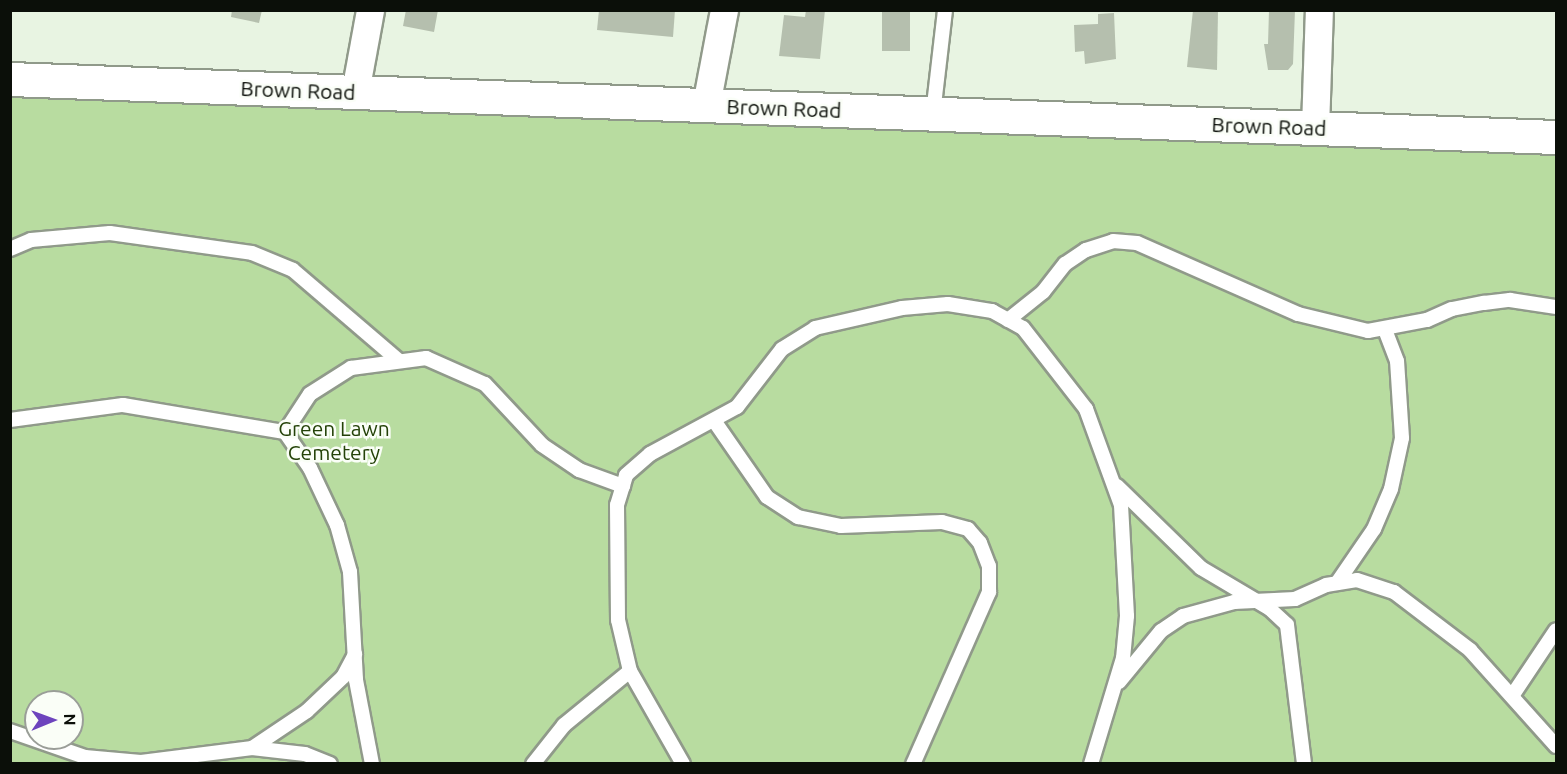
<!DOCTYPE html>
<style>
body{margin:0}
#map{position:relative;width:1567px;height:774px;overflow:hidden;background:#e8f4e2;font-family:Ubuntu,sans-serif}
div>[style]{position:absolute}
.green>*{inset:0;background:#b8dca0}
.building>*{inset:0;background:#b5bfae;transform-origin:0 0}
.roads{filter:drop-shadow(2px 0 #909a8a) drop-shadow(-2px 0 #909a8a) drop-shadow(0 2px #909a8a) drop-shadow(0 -2px #909a8a)}
.lane>*{height:14px;margin:-7px;padding:0 7px;transform-origin:7px;border-radius:7px;background:#fff}
.street>*{height:27px;margin:-13.5px;padding:0 13.5px;transform-origin:13.5px;border-radius:13.5px;background:#fff}
.secondary>*{height:33px;margin:-16.5px;padding:0 16.5px;transform-origin:16.5px;border-radius:16.5px;background:#fff}
span{translate:-50% -50%;white-space:nowrap;text-align:center;line-height:1.15;-webkit-text-stroke:5px #fafef7;paint-order:stroke}
.street-label{font-size:21px;color:#0b0f09}
.park-label{font-size:21px;color:#244208}
.frame{position:absolute;inset:0;border:12px solid #0b0f09;pointer-events:none}
.north{position:absolute;left:24px;top:690px;width:60px;height:60px;box-sizing:border-box;background:#fafef7;border:2px solid #9a9e98;border-radius:50%;rotate:89deg;font-size:16px;font-weight:700;line-height:24px;text-align:center;color:#0b0f09}
.north::after{content:'';display:block;margin:auto;width:21px;height:27px;background:#6d44bd;clip-path:polygon(50% 0,100% 100%,50% 72%,0 100%)}
</style>
<div id="map">
<div class="green">
<div style="clip-path:polygon(evenodd,11px 95px,1556px 154px,1556px 763px,11px 764px,11px 95px,36px 702px,72px 702px,72px 738px,36px 738px,36px 702px)"></div>
</div>
<div class="building">
<div style="clip-path:polygon(232px 10px,262px 10px,259px 23px,231px 17px)"></div>
<div style="clip-path:polygon(406px 10px,438px 10px,434px 32px,403px 26px)"></div>
<div style="clip-path:polygon(599px 10px,675px 10px,673px 37px,597px 30px)"></div>
<div style="clip-path:polygon(806px 10px,825px 10px,820px 59px,779px 56px,784px 15px,805px 17px)"></div>
<div style="left:882px;top:10px;width:28px;height:41px"></div>
<div style="clip-path:polygon(1193px 10px,1218px 10px,1217px 70px,1187px 67px)"></div>
<div style="clip-path:polygon(1269px 10px,1295px 10px,1293px 64px,1288px 70px,1268px 70px,1264px 44px,1268px 44px)"></div>
<div style="clip-path:polygon(1114px 13px,1116px 59px,1085px 64px,1084px 51px,1075px 52px,1074px 25px,1098px 24px,1098px 14px)"></div>
</div>
<div class="roads">
<div class="lane">
<div style="left:933px;top:114px;width:105px;rotate:-83.4deg"></div>
<div style="left:10px;top:249px;width:23px;rotate:-23deg"></div>
<div style="left:31px;top:240px;width:79px;rotate:-5.1deg"></div>
<div style="left:110px;top:233px;width:143px;rotate:8deg"></div>
<div style="left:252px;top:253px;width:44px;rotate:22.5deg"></div>
<div style="left:293px;top:270px;width:138px;rotate:40.6deg"></div>
<div style="left:1008px;top:320px;width:45px;rotate:-38.7deg"></div>
<div style="left:1043px;top:292px;width:36px;rotate:-52deg"></div>
<div style="left:1065px;top:264px;width:25px;rotate:-34deg"></div>
<div style="left:1086px;top:250px;width:28px;rotate:-18deg"></div>
<div style="left:1113px;top:241px;width:24px;rotate:5deg"></div>
<div style="left:1137px;top:243px;width:176px;rotate:23.8deg"></div>
<div style="left:1298px;top:314px;width:72px;rotate:13.7deg"></div>
<div style="left:1368px;top:331px;width:60px;rotate:-10.6deg"></div>
<div style="left:1427px;top:320px;width:27px;rotate:-24deg"></div>
<div style="left:1452px;top:309px;width:33px;rotate:-11deg"></div>
<div style="left:1484px;top:303px;width:26px;rotate:-7deg"></div>
<div style="left:1510px;top:300px;width:47px;rotate:8.7deg"></div>
<div style="left:10px;top:420px;width:114px;rotate:-7.6deg"></div>
<div style="left:123px;top:405px;width:164px;rotate:9.5deg"></div>
<div style="left:285px;top:432px;width:44px;rotate:55.2deg"></div>
<div style="left:310px;top:468px;width:63px;rotate:64.7deg"></div>
<div style="left:337px;top:525px;width:49px;rotate:74.5deg"></div>
<div style="left:350px;top:572px;width:108px;rotate:86.8deg"></div>
<div style="left:356px;top:680px;width:86px;rotate:79.2deg"></div>
<div style="left:715px;top:422px;width:91px;rotate:55.3deg"></div>
<div style="left:767px;top:497px;width:37px;rotate:33deg"></div>
<div style="left:798px;top:517px;width:44px;rotate:11.8deg"></div>
<div style="left:841px;top:526px;width:101px;rotate:-2.3deg"></div>
<div style="left:942px;top:522px;width:27px;rotate:15deg"></div>
<div style="left:968px;top:529px;width:18px;rotate:49deg"></div>
<div style="left:980px;top:543px;width:25px;rotate:69deg"></div>
<div style="left:989px;top:566px;width:26px;rotate:90deg"></div>
<div style="left:989px;top:592px;width:188px;rotate:113.8deg"></div>
<div style="left:285px;top:432px;width:45px;rotate:-56.7deg"></div>
<div style="left:310px;top:394px;width:49px;rotate:-32.4deg"></div>
<div style="left:351px;top:368px;width:76px;rotate:-7.6deg"></div>
<div style="left:426px;top:358px;width:64px;rotate:23.8deg"></div>
<div style="left:485px;top:384px;width:83px;rotate:46.9deg"></div>
<div style="left:542px;top:445px;width:45px;rotate:34deg"></div>
<div style="left:579px;top:470px;width:47px;rotate:20deg"></div>
<div style="left:1117px;top:486px;width:117px;rotate:44.3deg"></div>
<div style="left:1201px;top:568px;width:80px;rotate:30.7deg"></div>
<div style="left:1270px;top:609px;width:23px;rotate:43deg"></div>
<div style="left:1287px;top:625px;width:140px;rotate:83deg"></div>
<div style="left:1337px;top:583px;width:65px;rotate:-55.6deg"></div>
<div style="left:1374px;top:529px;width:43px;rotate:-67deg"></div>
<div style="left:1391px;top:489px;width:52px;rotate:-77.8deg"></div>
<div style="left:1402px;top:438px;width:77px;rotate:-93.7deg"></div>
<div style="left:1397px;top:361px;width:34px;rotate:-111deg"></div>
<div style="left:1119px;top:682px;width:66px;rotate:-50.5deg"></div>
<div style="left:1161px;top:631px;width:27px;rotate:-34deg"></div>
<div style="left:1183px;top:616px;width:53px;rotate:-15.4deg"></div>
<div style="left:1234px;top:602px;width:61px;rotate:-2.8deg"></div>
<div style="left:1295px;top:599px;width:34px;rotate:-24deg"></div>
<div style="left:1326px;top:585px;width:31px;rotate:-9deg"></div>
<div style="left:1357px;top:580px;width:39px;rotate:18deg"></div>
<div style="left:1394px;top:592px;width:96px;rotate:37.3deg"></div>
<div style="left:1470px;top:650px;width:129px;rotate:48.1deg"></div>
<div style="left:1512px;top:696px;width:79px;rotate:-56.3deg"></div>
<div style="left:10px;top:731px;width:79px;rotate:19.1deg"></div>
<div style="left:85px;top:757px;width:56px;rotate:5.1deg"></div>
<div style="left:141px;top:762px;width:112px;rotate:-7.2deg"></div>
<div style="left:252px;top:748px;width:53px;rotate:6.5deg"></div>
<div style="left:305px;top:754px;width:27px;rotate:22deg"></div>
<div style="left:252px;top:748px;width:66px;rotate:-33.9deg"></div>
<div style="left:307px;top:711px;width:50px;rotate:-43.4deg"></div>
<div style="left:343px;top:677px;width:26px;rotate:-62deg"></div>
<div style="left:533px;top:764px;width:50px;rotate:-51.5deg"></div>
<div style="left:564px;top:725px;width:85px;rotate:-39.3deg"></div>
<div style="left:683px;top:764px;width:107px;rotate:-119.7deg"></div>
<div style="left:630px;top:671px;width:52px;rotate:-103.2deg"></div>
<div style="left:618px;top:620px;width:115px;rotate:-90.5deg"></div>
<div style="left:617px;top:505px;width:31px;rotate:-73deg"></div>
<div style="left:626px;top:475px;width:32px;rotate:-41deg"></div>
<div style="left:650px;top:454px;width:99px;rotate:-28.4deg"></div>
<div style="left:737px;top:407px;width:73px;rotate:-52.2deg"></div>
<div style="left:782px;top:349px;width:39px;rotate:-32deg"></div>
<div style="left:815px;top:328px;width:89px;rotate:-12.9deg"></div>
<div style="left:902px;top:308px;width:46px;rotate:-5deg"></div>
<div style="left:948px;top:304px;width:45px;rotate:9deg"></div>
<div style="left:992px;top:311px;width:35px;rotate:29deg"></div>
<div style="left:1023px;top:328px;width:103px;rotate:52.1deg"></div>
<div style="left:1086px;top:409px;width:102px;rotate:70deg"></div>
<div style="left:1121px;top:505px;width:111px;rotate:86.9deg"></div>
<div style="left:1127px;top:616px;width:42px;rotate:95.4deg"></div>
<div style="left:1123px;top:658px;width:111px;rotate:106.8deg"></div>
</div>
<div class="street">
<div style="left:355px;top:92px;width:83px;rotate:-79.6deg"></div>
<div style="left:706px;top:105px;width:97px;rotate:-79.3deg"></div>
<div style="left:1315px;top:128px;width:118px;rotate:-88.1deg"></div>
</div>
<div class="secondary">
<div style="left:10px;top:79px;width:1547px;rotate:2.15deg"></div>
</div>
</div>
<div class="street-label">
<span style="left:298px;top:90px;rotate:2deg">Brown Road</span>
<span style="left:784px;top:108px;rotate:2deg">Brown Road</span>
<span style="left:1269px;top:126px;rotate:2deg">Brown Road</span>
</div>
<div class="park-label">
<span style="left:334px;top:440px">Green Lawn<br>Cemetery</span>
</div>
<div class="frame"></div>
<div class="north">N</div>
</div>
